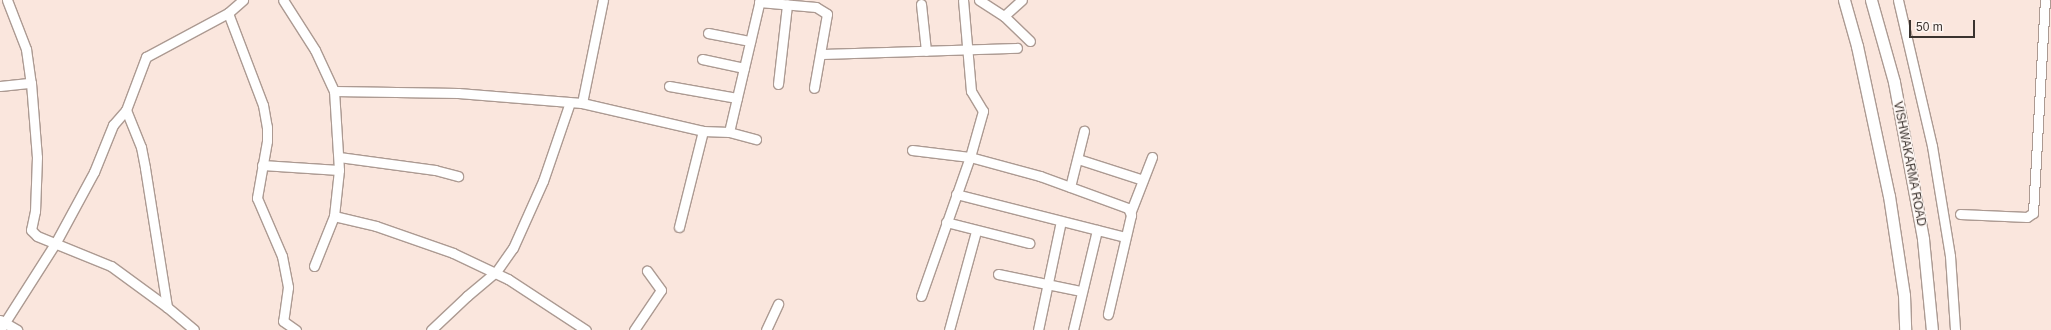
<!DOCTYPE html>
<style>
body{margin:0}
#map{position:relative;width:2051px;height:330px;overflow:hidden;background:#fae6dd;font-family:Arial,sans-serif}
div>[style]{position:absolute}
.roads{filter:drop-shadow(1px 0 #ac9a92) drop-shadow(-1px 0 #ac9a92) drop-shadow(0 1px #ac9a92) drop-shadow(0 -1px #ac9a92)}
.minor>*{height:9px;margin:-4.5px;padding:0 4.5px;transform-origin:4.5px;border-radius:4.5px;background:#fff}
.major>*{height:11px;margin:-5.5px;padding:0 5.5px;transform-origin:5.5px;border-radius:5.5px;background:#fff}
span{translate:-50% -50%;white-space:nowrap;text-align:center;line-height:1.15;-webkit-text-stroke:3px #fef6f2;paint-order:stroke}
.street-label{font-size:12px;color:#3a332f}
.scale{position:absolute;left:1909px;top:20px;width:66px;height:18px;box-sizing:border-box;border:2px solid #3a332f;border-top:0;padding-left:5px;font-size:12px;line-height:14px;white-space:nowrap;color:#3a332f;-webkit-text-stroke:3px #fef6f2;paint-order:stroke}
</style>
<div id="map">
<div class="roads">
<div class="minor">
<div style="left:7px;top:0;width:53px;rotate:68.8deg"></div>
<div style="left:26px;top:49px;width:34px;rotate:82deg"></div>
<div style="left:31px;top:83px;width:74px;rotate:85.4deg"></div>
<div style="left:37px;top:157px;width:54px;rotate:92.1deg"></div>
<div style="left:35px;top:211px;width:19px;rotate:102deg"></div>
<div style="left:31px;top:230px;width:8px;rotate:45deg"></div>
<div style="left:37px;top:236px;width:80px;rotate:22.1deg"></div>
<div style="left:111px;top:266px;width:69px;rotate:36.2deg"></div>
<div style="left:167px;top:307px;width:35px;rotate:40deg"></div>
<div style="left:979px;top:0;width:30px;rotate:33deg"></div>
<div style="left:1004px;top:16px;width:36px;rotate:44deg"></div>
<div style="left:1898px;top:0;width:150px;rotate:76.9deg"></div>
<div style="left:1932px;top:146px;width:111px;rotate:80.7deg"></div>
<div style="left:1950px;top:256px;width:74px;rotate:86.1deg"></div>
<div style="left:759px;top:2px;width:57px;rotate:5deg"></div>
<div style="left:816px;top:7px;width:13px;rotate:32deg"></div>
<div style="left:827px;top:14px;width:75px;rotate:100deg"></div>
<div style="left:921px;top:4px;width:47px;rotate:83.9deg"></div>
<div style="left:228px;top:13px;width:98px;rotate:69.2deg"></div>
<div style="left:263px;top:105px;width:22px;rotate:80deg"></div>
<div style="left:267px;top:127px;width:14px;rotate:90deg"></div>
<div style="left:267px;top:141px;width:58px;rotate:100deg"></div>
<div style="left:257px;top:198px;width:63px;rotate:66.7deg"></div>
<div style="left:282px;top:256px;width:32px;rotate:79deg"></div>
<div style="left:288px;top:287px;width:34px;rotate:98deg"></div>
<div style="left:283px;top:321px;width:16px;rotate:35deg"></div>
<div style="left:1004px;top:16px;width:24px;rotate:-42deg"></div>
<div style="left:708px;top:33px;width:43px;rotate:10.8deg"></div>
<div style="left:822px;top:54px;width:195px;rotate:-1.8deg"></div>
<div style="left:702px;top:59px;width:43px;rotate:12.1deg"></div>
<div style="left:778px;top:84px;width:80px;rotate:-83.5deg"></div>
<div style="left:0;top:86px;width:31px;rotate:-6deg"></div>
<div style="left:669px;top:86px;width:69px;rotate:10deg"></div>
<div style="left:334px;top:91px;width:124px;rotate:0.9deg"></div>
<div style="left:458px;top:93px;width:124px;rotate:4.6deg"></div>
<div style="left:582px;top:103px;width:124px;rotate:13deg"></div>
<div style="left:703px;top:131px;width:26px;rotate:2deg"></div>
<div style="left:729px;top:132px;width:136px;rotate:-76.8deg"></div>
<div style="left:582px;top:103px;width:105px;rotate:-78.5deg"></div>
<div style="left:126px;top:110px;width:40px;rotate:68deg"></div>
<div style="left:141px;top:147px;width:21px;rotate:79deg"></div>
<div style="left:145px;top:168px;width:141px;rotate:81deg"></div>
<div style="left:729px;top:132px;width:28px;rotate:15deg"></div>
<div style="left:912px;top:150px;width:58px;rotate:6.9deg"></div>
<div style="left:970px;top:157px;width:73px;rotate:15.2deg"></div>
<div style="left:1040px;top:176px;width:94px;rotate:20deg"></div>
<div style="left:1128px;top:208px;width:8px;rotate:67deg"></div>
<div style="left:1131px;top:215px;width:102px;rotate:103.1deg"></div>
<div style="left:339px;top:157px;width:97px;rotate:7.7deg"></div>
<div style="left:435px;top:170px;width:24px;rotate:15deg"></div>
<div style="left:1078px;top:159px;width:68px;rotate:17.9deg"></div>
<div style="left:262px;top:165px;width:77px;rotate:3.7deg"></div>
<div style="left:339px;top:170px;width:79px;rotate:-93.6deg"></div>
<div style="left:334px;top:91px;width:45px;rotate:-114.9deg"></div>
<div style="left:315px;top:50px;width:59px;rotate:-122.6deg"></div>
<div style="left:1070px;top:187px;width:58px;rotate:-76deg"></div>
<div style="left:956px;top:194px;width:174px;rotate:14.3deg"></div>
<div style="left:1131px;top:211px;width:58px;rotate:-68.7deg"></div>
<div style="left:1960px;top:214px;width:67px;rotate:2.6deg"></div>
<div style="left:2027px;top:217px;width:7px;rotate:-34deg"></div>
<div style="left:2033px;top:213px;width:213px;rotate:-86.8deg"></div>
<div style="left:334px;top:216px;width:43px;rotate:13.4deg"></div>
<div style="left:376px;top:226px;width:82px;rotate:19.3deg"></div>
<div style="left:453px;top:253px;width:61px;rotate:25.3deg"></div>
<div style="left:508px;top:279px;width:93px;rotate:33.2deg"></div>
<div style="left:946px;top:222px;width:86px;rotate:14.2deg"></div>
<div style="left:679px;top:227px;width:99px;rotate:-76deg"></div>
<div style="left:314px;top:266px;width:54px;rotate:-68.2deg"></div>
<div style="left:334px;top:216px;width:46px;rotate:-83.8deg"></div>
<div style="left:998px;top:274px;width:85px;rotate:11.6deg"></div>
<div style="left:921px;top:296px;width:147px;rotate:-70.6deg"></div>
<div style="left:970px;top:157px;width:48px;rotate:-74.2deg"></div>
<div style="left:983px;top:111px;width:23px;rotate:-121deg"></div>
<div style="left:971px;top:91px;width:91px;rotate:-95deg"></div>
<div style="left:0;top:320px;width:20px;rotate:30deg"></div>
<div style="left:0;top:330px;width:104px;rotate:-57.5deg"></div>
<div style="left:56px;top:242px;width:80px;rotate:-61.5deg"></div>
<div style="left:94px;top:172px;width:51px;rotate:-68deg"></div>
<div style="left:113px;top:125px;width:20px;rotate:-49deg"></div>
<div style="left:126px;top:110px;width:57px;rotate:-69.3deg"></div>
<div style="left:146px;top:57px;width:93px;rotate:-28.2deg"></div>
<div style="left:228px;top:13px;width:20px;rotate:-41deg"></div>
<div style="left:431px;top:330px;width:50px;rotate:-43.4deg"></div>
<div style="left:467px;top:296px;width:38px;rotate:-40deg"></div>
<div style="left:496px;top:272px;width:29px;rotate:-55deg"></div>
<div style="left:513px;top:248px;width:73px;rotate:-65.9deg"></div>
<div style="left:543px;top:181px;width:83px;rotate:-71.1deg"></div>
<div style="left:634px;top:330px;width:48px;rotate:-56deg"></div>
<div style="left:661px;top:290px;width:24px;rotate:-126deg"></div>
<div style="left:766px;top:330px;width:29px;rotate:-65deg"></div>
<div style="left:949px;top:330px;width:103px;rotate:-74.7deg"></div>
<div style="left:1038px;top:330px;width:111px;rotate:-78.1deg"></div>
<div style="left:1073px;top:330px;width:103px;rotate:-76.5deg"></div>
</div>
<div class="major">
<div style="left:1844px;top:0;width:48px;rotate:74.2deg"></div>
<div style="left:1857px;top:46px;width:153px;rotate:78deg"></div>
<div style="left:1889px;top:196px;width:100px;rotate:81.4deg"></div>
<div style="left:1904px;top:295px;width:35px;rotate:88deg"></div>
<div style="left:1871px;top:0;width:85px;rotate:74.3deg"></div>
<div style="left:1894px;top:82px;width:160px;rotate:79.5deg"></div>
<div style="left:1923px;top:239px;width:91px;rotate:84.4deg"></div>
</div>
</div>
<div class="street-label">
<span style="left:1909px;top:164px;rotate:79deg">VISHWAKARMA ROAD</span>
</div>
<div class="scale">50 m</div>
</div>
